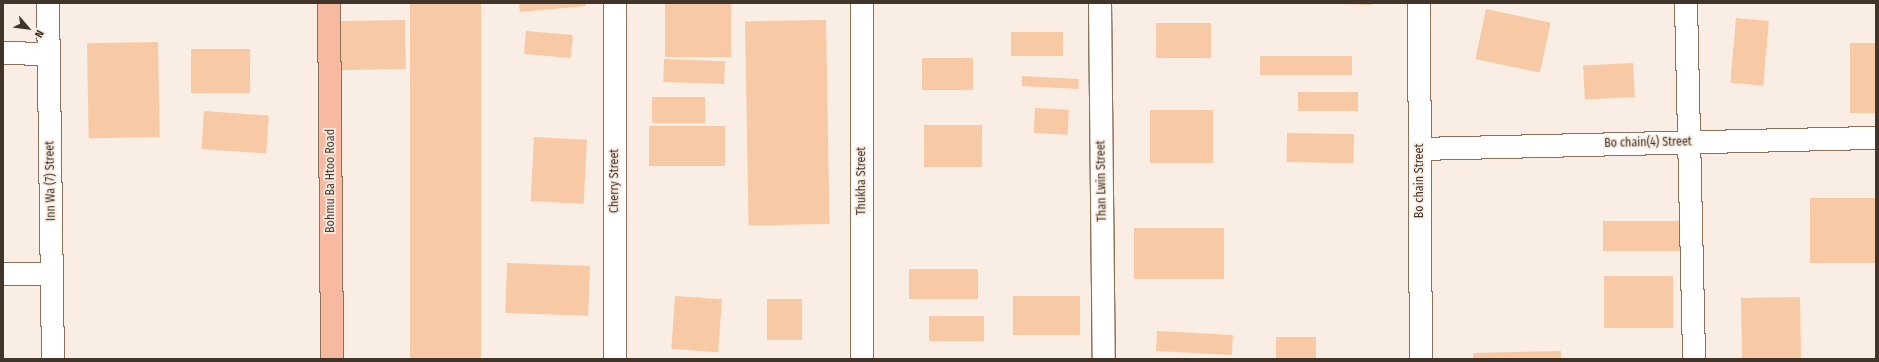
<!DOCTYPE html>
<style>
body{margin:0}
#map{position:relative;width:1879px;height:362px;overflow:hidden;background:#faede3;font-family:"Fira Sans Condensed",sans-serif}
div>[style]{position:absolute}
.building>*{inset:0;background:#f8c9a5;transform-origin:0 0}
.roads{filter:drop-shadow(1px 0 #8c7058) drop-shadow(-1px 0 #8c7058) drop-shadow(0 1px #8c7058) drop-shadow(0 -1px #8c7058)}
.street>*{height:22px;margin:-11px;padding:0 11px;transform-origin:11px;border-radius:11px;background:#fff}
.primary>*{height:22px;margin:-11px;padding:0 11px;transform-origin:11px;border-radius:11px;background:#f8b9a1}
span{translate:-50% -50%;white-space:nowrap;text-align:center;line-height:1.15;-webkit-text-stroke:3.5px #faede3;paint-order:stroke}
.street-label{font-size:12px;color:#41352a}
.frame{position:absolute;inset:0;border:4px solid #41352a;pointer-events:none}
.north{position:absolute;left:8px;top:8px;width:40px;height:40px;-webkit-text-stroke:3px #faede3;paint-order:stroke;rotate:118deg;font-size:11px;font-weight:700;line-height:16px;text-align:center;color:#41352a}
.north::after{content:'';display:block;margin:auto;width:14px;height:18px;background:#41352a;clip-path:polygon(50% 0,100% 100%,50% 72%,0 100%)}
</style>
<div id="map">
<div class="building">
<div style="left:410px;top:3px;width:71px;height:356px"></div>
<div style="clip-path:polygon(519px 3px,585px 3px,585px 6px,520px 12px)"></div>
<div style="left:665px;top:3px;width:66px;height:54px"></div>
<div style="clip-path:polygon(1309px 3px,1372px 3px,1372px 5px)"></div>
<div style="left:1486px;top:9px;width:66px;height:51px;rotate:12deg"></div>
<div style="left:1736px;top:18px;width:33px;height:65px;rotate:5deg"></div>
<div style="left:405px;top:20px;width:49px;height:74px;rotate:89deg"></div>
<div style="left:826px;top:20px;width:204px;height:81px;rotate:89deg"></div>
<div style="left:1156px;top:23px;width:55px;height:35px"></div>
<div style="left:526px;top:31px;width:47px;height:23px;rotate:5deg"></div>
<div style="left:1011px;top:32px;width:52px;height:24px"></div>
<div style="left:158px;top:42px;width:95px;height:71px;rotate:89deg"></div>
<div style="left:1850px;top:43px;width:26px;height:70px"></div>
<div style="left:250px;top:49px;width:44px;height:59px;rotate:90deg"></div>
<div style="left:1352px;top:56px;width:19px;height:92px;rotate:90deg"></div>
<div style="left:973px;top:58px;width:32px;height:51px;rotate:90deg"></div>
<div style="left:664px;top:59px;width:61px;height:23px;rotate:2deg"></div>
<div style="left:1633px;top:63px;width:34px;height:50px;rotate:87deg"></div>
<div style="left:1022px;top:76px;width:57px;height:10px;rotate:3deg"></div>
<div style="left:1358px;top:92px;width:19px;height:60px;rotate:90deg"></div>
<div style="left:652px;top:97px;width:53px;height:26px"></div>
<div style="left:1035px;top:108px;width:34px;height:25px;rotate:3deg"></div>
<div style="left:1150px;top:110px;width:63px;height:53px"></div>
<div style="left:204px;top:111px;width:65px;height:38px;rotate:4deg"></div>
<div style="left:924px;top:125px;width:58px;height:42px"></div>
<div style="left:649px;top:126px;width:76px;height:40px"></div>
<div style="left:1287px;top:133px;width:67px;height:29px;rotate:1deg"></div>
<div style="left:534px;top:137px;width:53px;height:64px;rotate:3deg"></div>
<div style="left:1876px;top:198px;width:65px;height:66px;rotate:90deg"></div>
<div style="left:1686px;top:221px;width:30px;height:83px;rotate:90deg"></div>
<div style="left:1224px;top:228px;width:51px;height:90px;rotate:90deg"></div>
<div style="left:507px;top:263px;width:83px;height:50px;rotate:2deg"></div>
<div style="left:978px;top:269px;width:30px;height:69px;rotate:90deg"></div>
<div style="left:1673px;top:276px;width:52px;height:69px;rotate:90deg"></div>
<div style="left:675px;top:296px;width:47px;height:53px;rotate:4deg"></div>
<div style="left:1080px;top:296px;width:39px;height:67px;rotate:90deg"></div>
<div style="left:1800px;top:297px;width:62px;height:59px;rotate:89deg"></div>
<div style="left:767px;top:299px;width:35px;height:41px"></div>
<div style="left:929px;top:316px;width:55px;height:25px"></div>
<div style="left:1157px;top:331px;width:76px;height:20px;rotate:3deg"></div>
<div style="left:1276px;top:337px;width:40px;height:22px"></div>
<div style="clip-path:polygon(1561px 351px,1561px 359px,1474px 359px,1473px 353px)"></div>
</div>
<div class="roads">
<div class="street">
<div style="left:48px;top:3px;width:356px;rotate:89.2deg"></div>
<div style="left:615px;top:3px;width:356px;rotate:90deg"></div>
<div style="left:862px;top:3px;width:356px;rotate:90deg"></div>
<div style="left:1100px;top:3px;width:356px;rotate:89.4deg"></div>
<div style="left:1419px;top:3px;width:356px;rotate:89.7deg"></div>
<div style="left:1686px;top:3px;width:356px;rotate:88.7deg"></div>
<div style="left:3px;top:53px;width:45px;rotate:1.3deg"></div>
<div style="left:1420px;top:149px;width:456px;rotate:-1.4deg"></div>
<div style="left:3px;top:274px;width:49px"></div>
</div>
<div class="primary">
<div style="left:329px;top:3px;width:356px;rotate:89.5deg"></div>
</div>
</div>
<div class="street-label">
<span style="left:1648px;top:143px;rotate:-1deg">Bo chain(4) Street</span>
<span style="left:51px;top:181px;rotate:-91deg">Inn Wa (7) Street</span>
<span style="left:331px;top:181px;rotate:-90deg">Bohmu Ba Htoo Road</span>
<span style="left:615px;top:181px;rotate:-90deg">Cherry Street</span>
<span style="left:862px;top:181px;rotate:-90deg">Thukha Street</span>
<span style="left:1102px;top:181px;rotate:-91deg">Than Lwin Street</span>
<span style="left:1420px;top:181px;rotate:-90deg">Bo chain Street</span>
</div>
<div class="frame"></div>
<div class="north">N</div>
</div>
